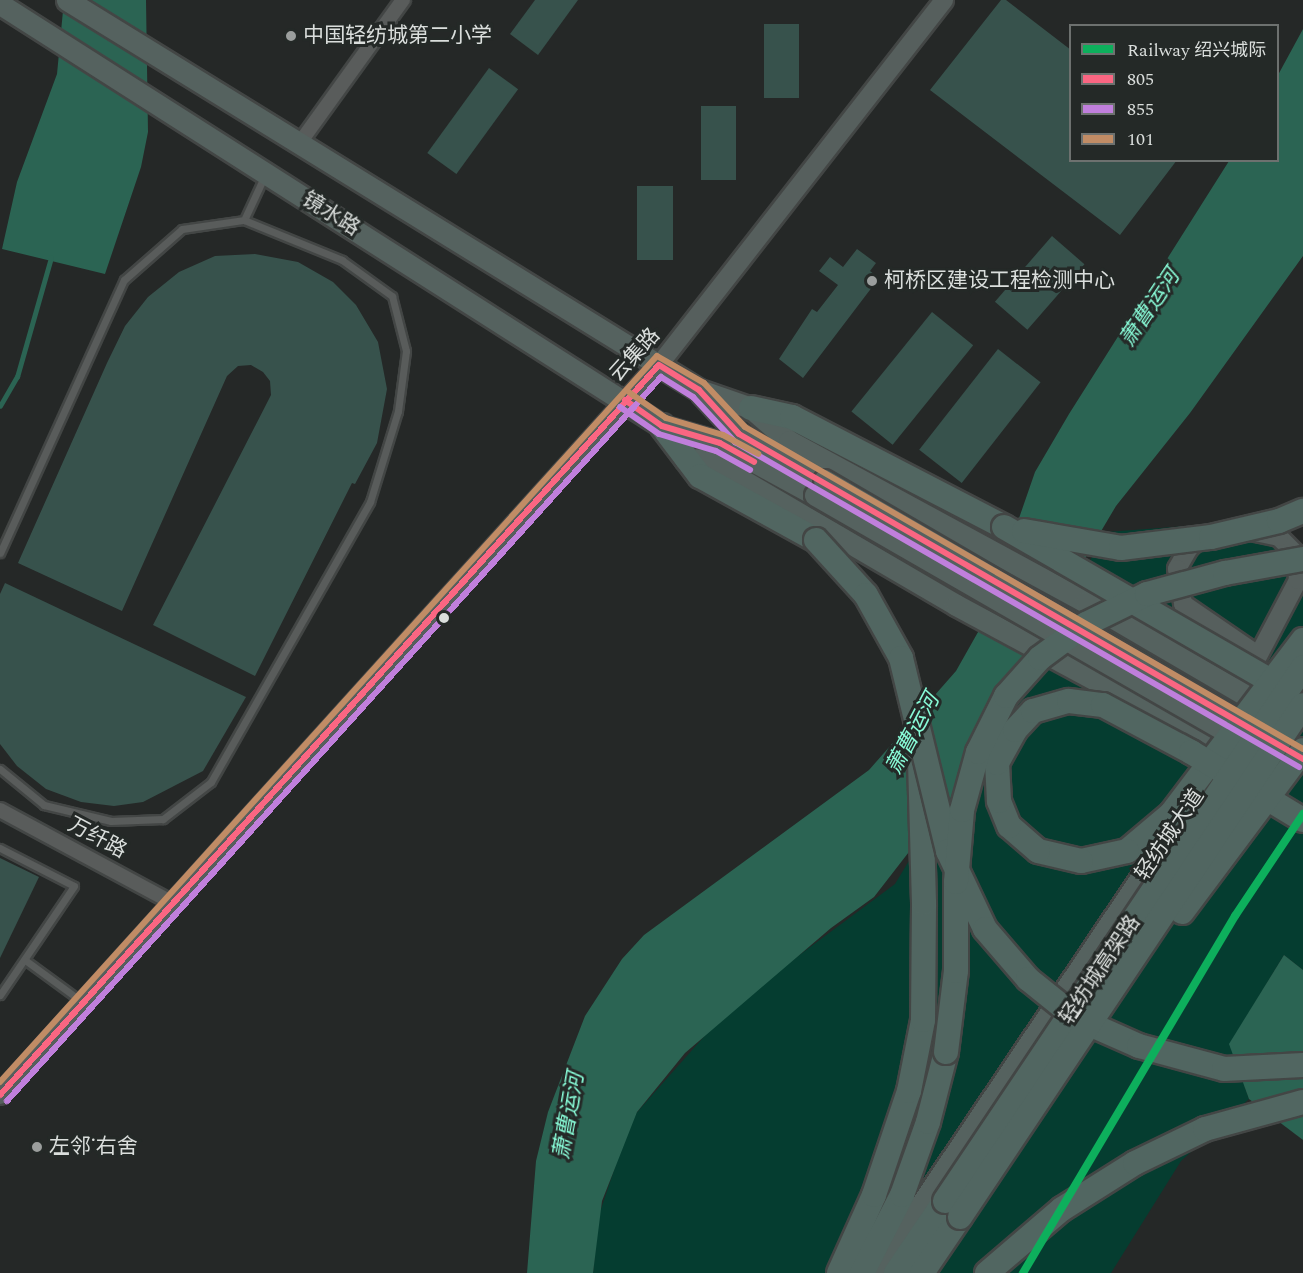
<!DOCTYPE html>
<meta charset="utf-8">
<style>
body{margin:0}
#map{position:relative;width:1303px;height:1273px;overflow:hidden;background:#252827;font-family:Spectral,"Noto Sans SC",serif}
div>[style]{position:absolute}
.green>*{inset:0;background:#053d30}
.water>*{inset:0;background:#2b6453}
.stream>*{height:4.5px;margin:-2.25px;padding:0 2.25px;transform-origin:2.25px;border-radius:2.25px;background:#2b6453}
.building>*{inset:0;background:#37524c;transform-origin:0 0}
.roads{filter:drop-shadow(2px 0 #434645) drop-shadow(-2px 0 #434645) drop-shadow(0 2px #434645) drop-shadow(0 -2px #434645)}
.lane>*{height:7px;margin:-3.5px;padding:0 3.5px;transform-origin:3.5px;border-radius:3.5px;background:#595c5b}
.street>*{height:14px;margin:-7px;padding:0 7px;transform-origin:7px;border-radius:7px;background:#595c5b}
.secondary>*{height:18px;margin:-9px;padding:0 9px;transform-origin:9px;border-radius:9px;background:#565f5d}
.primary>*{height:21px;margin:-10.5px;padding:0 10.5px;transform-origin:10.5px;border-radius:10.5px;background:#55625f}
.highway>*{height:24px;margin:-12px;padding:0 12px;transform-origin:12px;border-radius:12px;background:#516661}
.bridges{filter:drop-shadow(2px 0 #434645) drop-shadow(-2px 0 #434645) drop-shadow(0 2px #434645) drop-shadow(0 -2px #434645)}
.primary-bridge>*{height:21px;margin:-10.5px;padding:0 10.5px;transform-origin:10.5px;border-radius:10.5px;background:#55625f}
.highway-bridge>*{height:24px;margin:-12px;padding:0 12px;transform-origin:12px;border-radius:12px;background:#516661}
.bus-1>*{height:6px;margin:-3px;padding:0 3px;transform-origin:3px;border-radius:3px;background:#fa6682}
.bus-2>*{height:6px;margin:-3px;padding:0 3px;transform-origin:3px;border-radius:3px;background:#c07fdc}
.bus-3>*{height:6px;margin:-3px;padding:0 3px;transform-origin:3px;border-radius:3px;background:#c18c65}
.rail-1>*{height:8px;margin:-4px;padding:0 4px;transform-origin:4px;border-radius:4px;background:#0daf5c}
.dots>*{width:16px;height:16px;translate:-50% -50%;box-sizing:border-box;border:3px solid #242927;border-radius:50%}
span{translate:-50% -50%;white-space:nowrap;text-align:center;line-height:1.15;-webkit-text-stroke:6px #242927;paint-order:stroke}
.poi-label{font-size:21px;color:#dadedc}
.left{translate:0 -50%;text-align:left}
.street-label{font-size:21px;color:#dadedc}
.water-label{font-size:22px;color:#88fbd7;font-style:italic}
.legend{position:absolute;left:1069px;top:24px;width:210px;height:138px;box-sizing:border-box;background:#242927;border:2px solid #6d716f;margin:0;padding:8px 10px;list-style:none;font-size:18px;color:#dadedc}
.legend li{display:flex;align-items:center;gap:12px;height:30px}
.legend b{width:30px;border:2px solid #6d716f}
</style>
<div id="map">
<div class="green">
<div style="clip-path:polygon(1253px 521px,1303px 546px,1303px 970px,1284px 955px,1230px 1044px,1249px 1099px,1181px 1161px,1111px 1273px,593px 1273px,599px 1215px,631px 1119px,732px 1005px,895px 884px,1107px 532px)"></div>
</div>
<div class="water">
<div style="clip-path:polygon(64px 0,146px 0,148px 132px,141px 167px,105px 274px,2px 249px,17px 182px,57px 74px)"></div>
<div style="clip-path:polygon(1303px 29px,1303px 256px,1190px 413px,1116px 506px,999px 703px,950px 799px,874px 897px,831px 928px,685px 1053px,637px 1112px,602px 1201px,593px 1273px,527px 1273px,536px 1161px,548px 1112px,585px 1016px,622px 959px,644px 935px,869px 770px,956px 671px,982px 625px,1035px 472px,1069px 414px,1229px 161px,1278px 160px,1278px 75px)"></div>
<div style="clip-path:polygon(1284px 955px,1303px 970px,1303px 1140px,1249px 1099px,1229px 1044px)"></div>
</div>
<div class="stream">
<div style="left:0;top:406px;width:34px;rotate:-60deg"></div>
<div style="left:17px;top:377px;width:124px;rotate:-74.1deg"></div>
</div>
<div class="building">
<div style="clip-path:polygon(535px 0,578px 0,538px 55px,510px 34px)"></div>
<div style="clip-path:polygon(1001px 0,1006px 0,1071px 50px,1071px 160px,1177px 160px,1120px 235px,930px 90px)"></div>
<div style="left:764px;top:24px;width:35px;height:74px"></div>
<div style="left:489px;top:68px;width:36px;height:105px;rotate:36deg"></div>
<div style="left:701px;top:106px;width:35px;height:74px"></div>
<div style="left:637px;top:186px;width:36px;height:74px"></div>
<div style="left:1052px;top:236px;width:43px;height:87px;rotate:41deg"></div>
<div style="clip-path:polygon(857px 249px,876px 263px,870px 271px,879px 278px,803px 378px,779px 359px,812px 309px,817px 312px,838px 285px,819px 271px,830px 257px,843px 267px)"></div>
<div style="clip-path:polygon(255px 254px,298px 262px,333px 282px,356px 305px,378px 342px,387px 389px,377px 443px,355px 484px,352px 483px,255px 676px,153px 625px,271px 395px,270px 381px,263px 372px,251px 365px,238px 366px,227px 376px,122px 611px,18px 563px,107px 363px,125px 326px,148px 297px,179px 272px,215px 256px)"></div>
<div style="left:932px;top:312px;width:53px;height:128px;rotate:39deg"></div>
<div style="left:998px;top:349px;width:54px;height:128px;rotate:38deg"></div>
<div style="clip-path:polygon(5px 583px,246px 697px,203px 771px,143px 802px,114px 806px,81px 802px,46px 789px,17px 766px,0 744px,0 594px)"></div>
<div style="clip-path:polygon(0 858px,39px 877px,0 958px)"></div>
</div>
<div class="roads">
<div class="lane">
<div style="left:244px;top:220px;width:50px;rotate:-65deg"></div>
<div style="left:0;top:553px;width:300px;rotate:-65.6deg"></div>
<div style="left:124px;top:280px;width:77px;rotate:-41.3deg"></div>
<div style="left:182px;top:229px;width:63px;rotate:-8.3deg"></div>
<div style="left:244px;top:220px;width:106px;rotate:22.2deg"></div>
<div style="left:342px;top:260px;width:62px;rotate:35.8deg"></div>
<div style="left:392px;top:296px;width:57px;rotate:75.7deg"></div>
<div style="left:406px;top:351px;width:61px;rotate:97.6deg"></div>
<div style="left:398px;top:411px;width:95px;rotate:107.1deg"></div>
<div style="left:370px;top:502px;width:322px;rotate:119.6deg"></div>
<div style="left:211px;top:782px;width:61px;rotate:142.4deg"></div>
<div style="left:163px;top:819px;width:52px;rotate:177.8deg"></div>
<div style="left:111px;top:821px;width:69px;rotate:-166.6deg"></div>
<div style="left:44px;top:805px;width:57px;rotate:-140.7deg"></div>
<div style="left:0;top:848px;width:83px;rotate:27.2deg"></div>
<div style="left:74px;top:886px;width:132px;rotate:124.2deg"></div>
<div style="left:25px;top:960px;width:69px;rotate:36.2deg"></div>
</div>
<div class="street">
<div style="left:299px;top:144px;width:178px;rotate:-54.2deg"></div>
<div style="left:0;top:810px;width:196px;rotate:28.3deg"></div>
</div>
<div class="secondary">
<div style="left:1203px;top:535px;width:19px;rotate:137deg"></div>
<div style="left:1189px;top:548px;width:24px;rotate:120deg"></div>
<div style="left:1177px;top:569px;width:36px;rotate:80deg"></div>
<div style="left:1183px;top:604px;width:85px;rotate:34.4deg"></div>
<div style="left:1245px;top:681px;width:114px;rotate:-62.3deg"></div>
<div style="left:1298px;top:580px;width:26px;rotate:-94deg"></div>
<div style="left:1296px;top:554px;width:24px;rotate:-135deg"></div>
<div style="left:1279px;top:537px;width:33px;rotate:-168deg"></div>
<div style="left:0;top:1095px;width:983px;rotate:-47.93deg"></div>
<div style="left:659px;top:365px;width:463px;rotate:-52deg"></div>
</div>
<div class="primary">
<div style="left:67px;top:0;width:743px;rotate:31.68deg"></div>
<div style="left:699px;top:390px;width:55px;rotate:19.1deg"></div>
<div style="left:751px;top:408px;width:50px;rotate:41deg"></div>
<div style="left:789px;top:441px;width:338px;rotate:28.5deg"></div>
<div style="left:1086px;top:602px;width:214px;rotate:30.3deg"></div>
<div style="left:0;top:4px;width:785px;rotate:32.52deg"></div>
<div style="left:662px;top:426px;width:60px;rotate:16.3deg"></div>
<div style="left:720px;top:443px;width:108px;rotate:28.7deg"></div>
<div style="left:701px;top:393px;width:56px;rotate:47.2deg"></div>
<div style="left:739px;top:434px;width:97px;rotate:28.4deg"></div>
<div style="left:685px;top:459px;width:23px;rotate:2deg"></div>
<div style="left:708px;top:460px;width:287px;rotate:30.3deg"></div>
<div style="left:956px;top:605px;width:317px;rotate:28.3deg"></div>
<div style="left:875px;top:1273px;width:566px;rotate:-56.09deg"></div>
</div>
<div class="highway">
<div style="left:751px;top:408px;width:42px;rotate:12.4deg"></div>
<div style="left:792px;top:417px;width:239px;rotate:27.4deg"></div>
<div style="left:662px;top:426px;width:63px;rotate:52.8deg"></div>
<div style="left:700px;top:476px;width:132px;rotate:28.9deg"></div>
<div style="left:839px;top:1273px;width:85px;rotate:-65.8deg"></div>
<div style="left:874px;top:1195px;width:110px;rotate:-71.4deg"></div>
<div style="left:909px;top:1091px;width:72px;rotate:-78.8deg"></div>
<div style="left:923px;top:1020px;width:117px;rotate:-89.5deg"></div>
<div style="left:924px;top:903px;width:144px;rotate:-91.6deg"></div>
<div style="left:862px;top:1273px;width:88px;rotate:-62.9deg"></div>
<div style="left:902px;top:1195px;width:77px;rotate:-70.4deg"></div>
<div style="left:928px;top:1122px;width:72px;rotate:-75.6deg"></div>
<div style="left:896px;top:1273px;width:87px;rotate:-55.8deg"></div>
<div style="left:922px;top:1273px;width:68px;rotate:-55.8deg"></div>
<div style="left:987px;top:1273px;width:99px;rotate:-40.5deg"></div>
<div style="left:1062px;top:1209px;width:86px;rotate:-32.2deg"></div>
<div style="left:1135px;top:1163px;width:78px;rotate:-25.9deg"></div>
<div style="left:1205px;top:1129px;width:102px;rotate:-15.4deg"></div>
</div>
</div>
<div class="bridges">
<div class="primary-bridge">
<div style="left:824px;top:480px;width:497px;rotate:30.2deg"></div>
<div style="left:815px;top:495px;width:497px;rotate:29.9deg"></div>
</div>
<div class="highway-bridge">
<div style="left:1004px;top:527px;width:324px;rotate:30deg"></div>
<div style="left:1024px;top:531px;width:98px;rotate:9.9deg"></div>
<div style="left:1121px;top:548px;width:91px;rotate:-7deg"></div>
<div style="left:1211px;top:537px;width:70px;rotate:-13.2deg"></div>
<div style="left:1279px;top:521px;width:26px;rotate:-23deg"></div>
<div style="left:816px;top:540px;width:74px;rotate:47.7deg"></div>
<div style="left:866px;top:595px;width:72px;rotate:60.9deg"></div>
<div style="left:901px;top:658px;width:199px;rotate:76.3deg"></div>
<div style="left:948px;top:851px;width:86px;rotate:64.6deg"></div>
<div style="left:985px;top:929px;width:66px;rotate:49.3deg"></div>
<div style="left:1028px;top:979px;width:64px;rotate:38.7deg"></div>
<div style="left:1078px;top:1019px;width:67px;rotate:23.9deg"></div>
<div style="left:1139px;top:1046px;width:88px;rotate:15.1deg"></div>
<div style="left:1224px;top:1069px;width:79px;rotate:-2.9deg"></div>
<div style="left:1303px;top:640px;width:218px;rotate:127.2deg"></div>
<div style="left:1171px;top:814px;width:57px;rotate:139.9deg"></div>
<div style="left:1127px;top:851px;width:47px;rotate:167.7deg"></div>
<div style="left:1081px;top:861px;width:44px;rotate:-166.9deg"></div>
<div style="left:1038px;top:851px;width:38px;rotate:-139deg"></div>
<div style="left:1009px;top:826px;width:27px;rotate:-112deg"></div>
<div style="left:999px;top:801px;width:38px;rotate:-93deg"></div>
<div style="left:997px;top:763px;width:38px;rotate:-61deg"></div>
<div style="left:1015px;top:730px;width:26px;rotate:-47deg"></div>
<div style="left:1033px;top:711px;width:37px;rotate:-16deg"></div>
<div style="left:1069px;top:701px;width:34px;rotate:7deg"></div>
<div style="left:1103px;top:705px;width:100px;rotate:28.1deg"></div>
<div style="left:1191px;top:752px;width:131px;rotate:31.3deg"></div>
<div style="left:1182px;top:912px;width:202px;rotate:-53.2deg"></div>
<div style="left:946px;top:1052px;width:82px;rotate:-83deg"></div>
<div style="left:956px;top:971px;width:89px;rotate:-90deg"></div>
<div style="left:956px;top:882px;width:72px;rotate:-85.2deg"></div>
<div style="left:962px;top:810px;width:60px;rotate:-74.6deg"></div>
<div style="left:978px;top:752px;width:63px;rotate:-63.4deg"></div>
<div style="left:1006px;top:696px;width:51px;rotate:-48.2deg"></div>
<div style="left:1040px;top:658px;width:57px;rotate:-36.5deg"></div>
<div style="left:1086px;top:624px;width:68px;rotate:-26.2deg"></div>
<div style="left:1147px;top:594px;width:81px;rotate:-15.1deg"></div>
<div style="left:1225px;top:573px;width:79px;rotate:-10.2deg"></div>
<div style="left:945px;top:1201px;width:643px;rotate:-56.16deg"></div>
<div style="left:960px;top:1217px;width:616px;rotate:-56.18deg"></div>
</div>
</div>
<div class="bus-1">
<div style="left:625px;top:400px;width:45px;rotate:35.1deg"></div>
<div style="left:662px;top:426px;width:60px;rotate:16.3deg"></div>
<div style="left:720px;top:443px;width:39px;rotate:29deg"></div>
<div style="left:0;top:1095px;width:983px;rotate:-47.93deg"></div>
<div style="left:659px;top:365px;width:47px;rotate:32deg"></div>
<div style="left:699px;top:390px;width:59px;rotate:47.7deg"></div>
<div style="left:739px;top:434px;width:651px;rotate:29.95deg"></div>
</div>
<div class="bus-2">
<div style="left:620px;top:407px;width:47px;rotate:34.7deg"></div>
<div style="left:659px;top:434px;width:59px;rotate:16.6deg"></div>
<div style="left:716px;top:451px;width:39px;rotate:29deg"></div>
<div style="left:7px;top:1101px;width:976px;rotate:-47.91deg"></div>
<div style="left:661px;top:377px;width:38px;rotate:32deg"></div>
<div style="left:693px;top:397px;width:62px;rotate:47deg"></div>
<div style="left:735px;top:442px;width:651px;rotate:29.95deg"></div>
</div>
<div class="bus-3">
<div style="left:630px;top:393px;width:44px;rotate:34.8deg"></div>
<div style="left:666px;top:418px;width:59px;rotate:16.6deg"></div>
<div style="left:723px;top:435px;width:40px;rotate:28deg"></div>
<div style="left:0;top:1082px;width:979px;rotate:-47.86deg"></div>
<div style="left:657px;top:356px;width:54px;rotate:29.9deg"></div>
<div style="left:704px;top:383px;width:60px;rotate:47deg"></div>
<div style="left:745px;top:427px;width:644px;rotate:29.99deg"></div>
</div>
<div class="rail-1">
<div style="left:1023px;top:1273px;width:415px;rotate:-59.3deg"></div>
<div style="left:1235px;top:916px;width:123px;rotate:-56.3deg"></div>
</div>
<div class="dots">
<div style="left:291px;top:36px;background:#9b9e9d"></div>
<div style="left:872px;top:281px;background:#9b9e9d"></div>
<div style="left:444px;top:618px;background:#dadedc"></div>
<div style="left:37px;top:1147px;background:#9b9e9d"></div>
</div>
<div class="poi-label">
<span class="left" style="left:303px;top:36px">中国轻纺城第二小学</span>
<span class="left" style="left:884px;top:281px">柯桥区建设工程检测中心</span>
<span class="left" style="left:49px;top:1147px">左邻˙右舍</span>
</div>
<div class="street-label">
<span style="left:331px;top:214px;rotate:32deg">镜水路</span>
<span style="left:635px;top:355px;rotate:-48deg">云集路</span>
<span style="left:1170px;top:835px;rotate:-56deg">轻纺城大道</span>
<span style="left:97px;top:838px;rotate:28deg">万纤路</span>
<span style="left:1100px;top:970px;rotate:-56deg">轻纺城高架路</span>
</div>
<div class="water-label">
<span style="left:1150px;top:308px;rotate:-56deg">萧曹运河</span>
<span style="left:913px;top:734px;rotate:-62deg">萧曹运河</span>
<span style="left:569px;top:1116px;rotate:-80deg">萧曹运河</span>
</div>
<ul class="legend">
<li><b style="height:8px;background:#0daf5c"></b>Railway 绍兴城际</li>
<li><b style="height:8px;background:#fa6682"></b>805</li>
<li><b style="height:8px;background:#c07fdc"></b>855</li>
<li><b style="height:8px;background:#c18c65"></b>101</li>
</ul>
</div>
